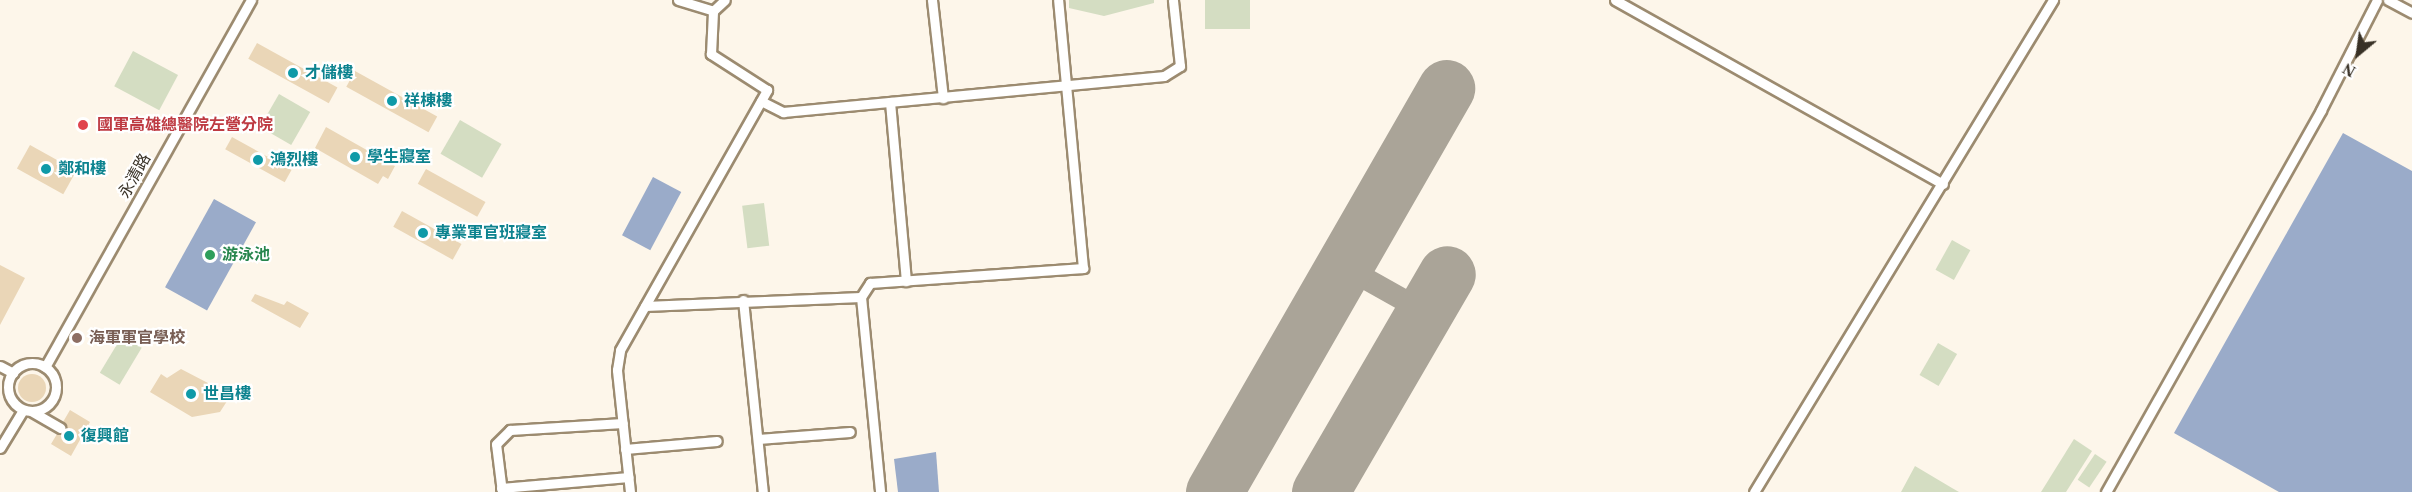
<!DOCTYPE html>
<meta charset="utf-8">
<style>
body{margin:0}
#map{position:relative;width:2412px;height:492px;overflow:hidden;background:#fdf6ea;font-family:"Times New Roman","Noto Sans TC",serif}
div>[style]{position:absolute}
.green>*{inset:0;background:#d4ddc2;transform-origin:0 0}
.water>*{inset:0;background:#9aabc9;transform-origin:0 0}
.taxiway>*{height:22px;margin:-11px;padding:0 11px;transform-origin:11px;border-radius:11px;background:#aaa498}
.runway>*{height:57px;margin:-28.5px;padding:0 28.5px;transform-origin:28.5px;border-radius:28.5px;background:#aaa498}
.building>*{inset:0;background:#ead6b7;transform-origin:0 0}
.round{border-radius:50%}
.roads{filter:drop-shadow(2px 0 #9c8b70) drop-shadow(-2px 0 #9c8b70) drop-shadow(0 2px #9c8b70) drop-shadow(0 -2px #9c8b70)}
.street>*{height:9px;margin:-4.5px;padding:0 4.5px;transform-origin:4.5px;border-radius:4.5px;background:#fff}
.street>.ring{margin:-4.5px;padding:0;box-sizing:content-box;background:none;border:9px solid #fff;border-radius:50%}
.dots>*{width:16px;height:16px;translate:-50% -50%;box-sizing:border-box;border:3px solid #fff;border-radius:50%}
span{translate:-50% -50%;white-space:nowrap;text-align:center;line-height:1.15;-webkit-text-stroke:4.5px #fff;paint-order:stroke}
.culture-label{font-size:16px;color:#0d838f;font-weight:700}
.left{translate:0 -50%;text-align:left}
.health-label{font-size:16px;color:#be3a42;font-weight:700}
.street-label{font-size:16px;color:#383126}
.leisure-label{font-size:16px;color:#27864d;font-weight:700}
.education-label{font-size:16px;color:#785e54;font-weight:700}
.north{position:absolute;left:2328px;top:24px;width:60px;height:60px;-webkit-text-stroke:4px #fff;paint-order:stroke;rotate:209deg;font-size:16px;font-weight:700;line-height:24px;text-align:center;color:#383126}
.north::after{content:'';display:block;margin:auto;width:21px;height:27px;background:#383126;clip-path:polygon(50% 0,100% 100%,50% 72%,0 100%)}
</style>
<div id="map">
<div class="green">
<div style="clip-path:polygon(1069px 0,1154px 0,1154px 3px,1104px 16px,1069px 8px)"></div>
<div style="left:1205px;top:0;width:45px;height:29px"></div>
<div style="left:133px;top:51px;width:51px;height:40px;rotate:28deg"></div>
<div style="left:279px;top:94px;width:36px;height:38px;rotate:30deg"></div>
<div style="left:460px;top:120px;width:48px;height:39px;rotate:30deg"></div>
<div style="left:764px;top:203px;width:43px;height:22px;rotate:83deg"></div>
<div style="left:1952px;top:240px;width:21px;height:34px;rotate:29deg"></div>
<div style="left:122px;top:336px;width:23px;height:43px;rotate:31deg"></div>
<div style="left:1938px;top:343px;width:22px;height:37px;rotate:30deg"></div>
<div style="clip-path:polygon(2074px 439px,2092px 451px,2066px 492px,2041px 492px)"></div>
<div style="left:2095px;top:454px;width:14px;height:31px;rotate:34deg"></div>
<div style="clip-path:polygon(1915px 466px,1952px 488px,1959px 492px,1901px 492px)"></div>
</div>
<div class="water">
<div style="clip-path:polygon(2343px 133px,2412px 171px,2412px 492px,2279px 492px,2174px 433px)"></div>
<div style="left:653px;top:177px;width:32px;height:66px;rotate:28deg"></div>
<div style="left:214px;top:199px;width:48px;height:101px;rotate:29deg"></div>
<div style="clip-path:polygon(936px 452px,939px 492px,898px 492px,894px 459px)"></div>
</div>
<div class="taxiway">
<div style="left:1343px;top:266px;width:94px;rotate:29.3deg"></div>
</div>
<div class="runway">
<div style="left:1214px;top:492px;width:466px;rotate:-60.1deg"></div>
<div style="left:1320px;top:492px;width:252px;rotate:-59.8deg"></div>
</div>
<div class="building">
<div style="left:257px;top:43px;width:92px;height:18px;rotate:29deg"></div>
<div style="left:355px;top:71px;width:94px;height:18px;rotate:29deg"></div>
<div style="clip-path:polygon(326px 127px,395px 166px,388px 179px,383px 176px,378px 184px,315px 148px)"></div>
<div style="left:232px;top:137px;width:68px;height:14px;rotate:29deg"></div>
<div style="left:30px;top:145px;width:53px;height:27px;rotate:29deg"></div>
<div style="left:426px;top:169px;width:68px;height:17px;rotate:29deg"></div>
<div style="left:402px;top:211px;width:68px;height:18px;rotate:29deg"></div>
<div style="clip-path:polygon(0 265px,25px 278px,0 325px)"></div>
<div style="clip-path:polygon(255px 294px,284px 305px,287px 301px,309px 313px,300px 328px,251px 301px)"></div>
<div style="clip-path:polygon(181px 369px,231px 395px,220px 412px,192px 417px,150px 392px,161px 374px,167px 378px)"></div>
<div class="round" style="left:18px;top:374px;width:28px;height:28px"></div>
<div style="clip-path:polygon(70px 410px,90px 422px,71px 456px,51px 444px,57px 434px,66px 431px,63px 422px)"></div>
</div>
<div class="roads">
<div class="street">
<div style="left:678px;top:0;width:37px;rotate:17deg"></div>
<div style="left:713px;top:11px;width:16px;rotate:-43deg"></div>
<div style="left:932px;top:0;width:99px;rotate:83.6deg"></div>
<div style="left:1615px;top:0;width:376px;rotate:29.3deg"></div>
<div style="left:2388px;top:0;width:27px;rotate:28deg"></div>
<div style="left:761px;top:101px;width:25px;rotate:27deg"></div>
<div style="left:783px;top:112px;width:383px;rotate:-5.4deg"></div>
<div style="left:1164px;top:76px;width:19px;rotate:-32deg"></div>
<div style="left:1180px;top:66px;width:66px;rotate:-96.1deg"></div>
<div style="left:890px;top:102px;width:180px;rotate:84.9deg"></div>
<div style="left:861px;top:297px;width:196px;rotate:84.4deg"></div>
<div style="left:743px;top:300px;width:193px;rotate:84.1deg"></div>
<div style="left:645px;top:306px;width:216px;rotate:-2.4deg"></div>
<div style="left:861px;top:297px;width:17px;rotate:-57deg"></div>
<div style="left:870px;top:283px;width:214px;rotate:-4deg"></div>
<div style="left:1083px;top:268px;width:269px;rotate:-95.3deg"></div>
<div class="ring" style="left:8px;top:363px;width:39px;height:39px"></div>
<div style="left:0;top:366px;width:15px;rotate:28deg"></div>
<div style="left:45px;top:367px;width:421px;rotate:-60.7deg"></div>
<div style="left:31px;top:411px;width:34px;rotate:30deg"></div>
<div style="left:758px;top:439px;width:92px;rotate:-4.4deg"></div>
<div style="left:0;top:448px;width:44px;rotate:-58.8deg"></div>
<div style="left:625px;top:449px;width:92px;rotate:-5deg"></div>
<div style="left:501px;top:488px;width:128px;rotate:-4.9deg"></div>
<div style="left:502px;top:492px;width:48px;rotate:-97.1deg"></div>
<div style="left:496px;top:444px;width:20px;rotate:-45deg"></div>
<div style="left:510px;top:430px;width:113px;rotate:-3.5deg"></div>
<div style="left:630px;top:492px;width:123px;rotate:-96.1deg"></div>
<div style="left:617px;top:370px;width:20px;rotate:-81deg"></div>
<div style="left:620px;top:350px;width:299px;rotate:-60.5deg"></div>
<div style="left:767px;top:90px;width:67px;rotate:-147.3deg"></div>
<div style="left:711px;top:54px;width:43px;rotate:-87.3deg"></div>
<div style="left:1754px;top:492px;width:576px;rotate:-58.71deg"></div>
<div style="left:2106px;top:492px;width:438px;rotate:-60.6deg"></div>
<div style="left:2321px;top:110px;width:123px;rotate:-63deg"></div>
</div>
</div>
<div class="dots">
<div style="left:293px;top:73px;background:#0f9aa8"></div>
<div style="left:392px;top:101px;background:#0f9aa8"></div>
<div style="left:83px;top:125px;background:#e0444e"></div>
<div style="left:355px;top:157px;background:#0f9aa8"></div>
<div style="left:258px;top:160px;background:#0f9aa8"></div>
<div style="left:46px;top:169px;background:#0f9aa8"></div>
<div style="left:423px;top:233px;background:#0f9aa8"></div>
<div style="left:210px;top:255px;background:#2e9e5b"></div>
<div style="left:77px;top:338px;background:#8d6e63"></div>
<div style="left:191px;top:394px;background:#0f9aa8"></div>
<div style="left:69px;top:436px;background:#0f9aa8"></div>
</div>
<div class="culture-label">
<span class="left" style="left:305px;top:73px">才儲樓</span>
<span class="left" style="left:404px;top:101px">祥棟樓</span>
<span class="left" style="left:367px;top:157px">學生寢室</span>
<span class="left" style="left:270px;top:160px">鴻烈樓</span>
<span class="left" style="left:58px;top:169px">鄭和樓</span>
<span class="left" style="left:435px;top:233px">專業軍官班寢室</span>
<span class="left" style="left:203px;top:394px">世昌樓</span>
<span class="left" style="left:81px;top:436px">復興館</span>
</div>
<div class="health-label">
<span class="left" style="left:97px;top:125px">國軍高雄總醫院左營分院</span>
</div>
<div class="street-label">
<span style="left:135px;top:176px;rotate:-61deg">永清路</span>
</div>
<div class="leisure-label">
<span class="left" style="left:222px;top:255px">游泳池</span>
</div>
<div class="education-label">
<span class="left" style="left:89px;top:338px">海軍軍官學校</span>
</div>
<div class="north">N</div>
</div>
